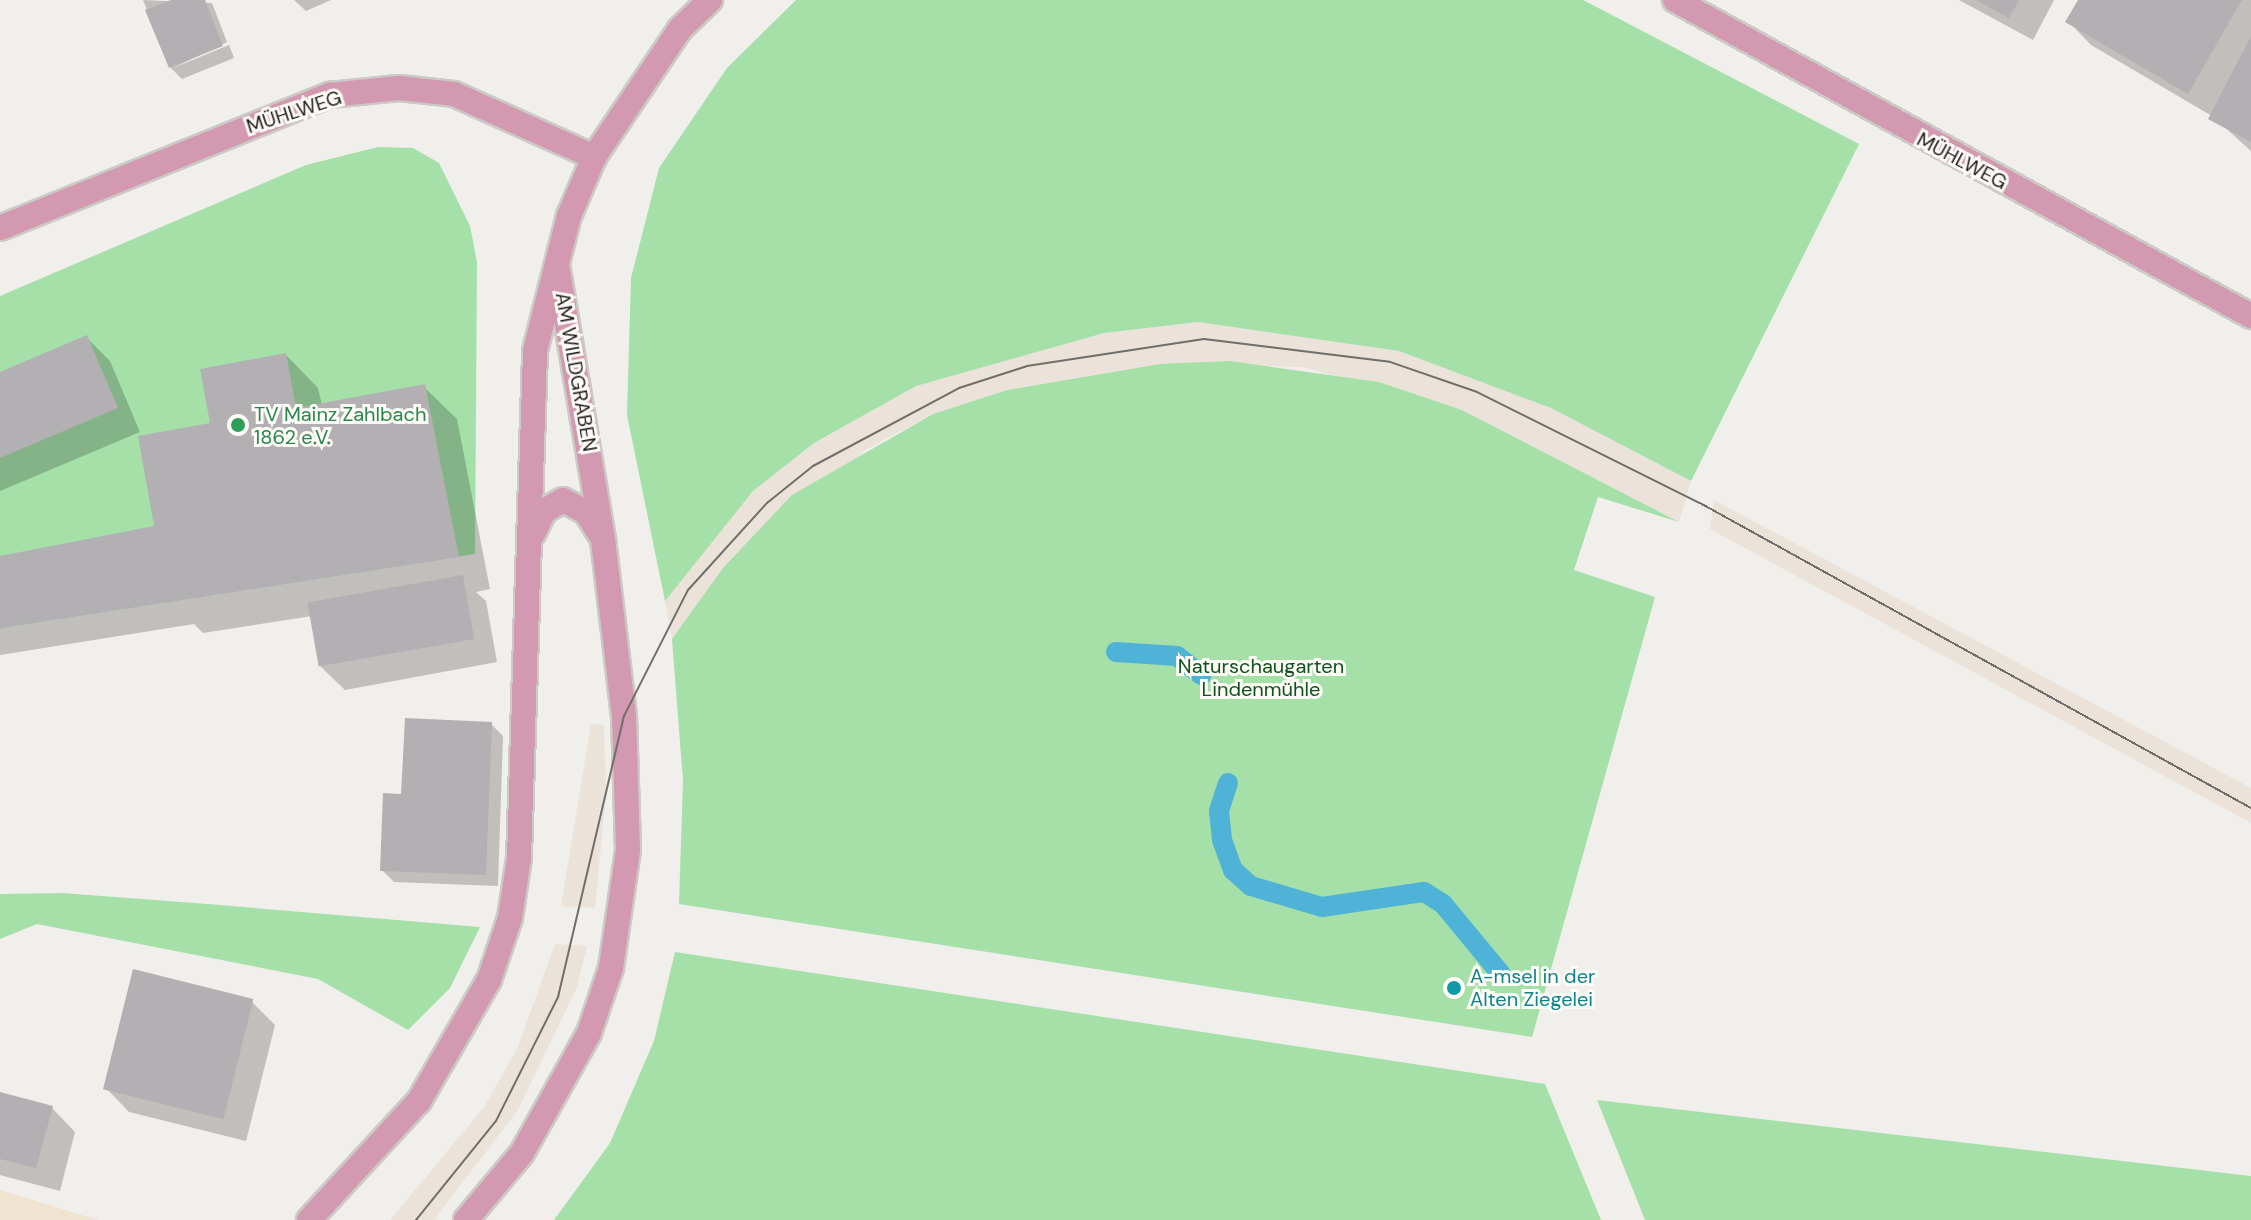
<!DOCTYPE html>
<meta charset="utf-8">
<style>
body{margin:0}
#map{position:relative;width:2251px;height:1220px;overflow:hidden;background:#f1efeb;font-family:"DM Sans",sans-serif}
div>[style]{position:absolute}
.built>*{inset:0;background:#ebe3d9}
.education>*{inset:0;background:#f0e3cf}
.green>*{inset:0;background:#a5e0a9}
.shadow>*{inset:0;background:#0003}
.stream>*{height:20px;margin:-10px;padding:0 10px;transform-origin:10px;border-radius:10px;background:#4fb2d7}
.building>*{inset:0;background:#b3b0b4;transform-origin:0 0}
.roads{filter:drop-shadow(2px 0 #cccac6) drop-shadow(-2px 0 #cccac6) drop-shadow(0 2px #cccac6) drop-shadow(0 -2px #cccac6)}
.minor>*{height:24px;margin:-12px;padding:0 12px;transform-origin:12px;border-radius:12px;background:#d299b1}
.tram>*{height:2px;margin:-1px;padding:0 1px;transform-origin:1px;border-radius:1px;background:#6f6e6c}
.dots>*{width:22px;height:22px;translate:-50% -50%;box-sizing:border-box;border:4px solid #fffcf8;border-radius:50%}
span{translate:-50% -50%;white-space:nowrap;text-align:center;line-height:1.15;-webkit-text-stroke:6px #fffcf8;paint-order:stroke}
.street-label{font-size:20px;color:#21201f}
.leisure-label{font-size:20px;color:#27864d}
.left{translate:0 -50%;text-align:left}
.park-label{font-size:20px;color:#0b521b}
.culture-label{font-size:20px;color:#0d838f}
</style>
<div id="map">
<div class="built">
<div style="clip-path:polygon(1198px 322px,1399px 351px,1551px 408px,1691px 481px,1679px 522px,1462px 410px,1302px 367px,1160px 364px,1007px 390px,933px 414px,865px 450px,672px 639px,665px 601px,679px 580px,753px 491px,814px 443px,915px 386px,984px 361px,1104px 333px)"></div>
<div style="clip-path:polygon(1714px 500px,2251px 788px,2251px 823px,1710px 529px)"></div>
<div style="clip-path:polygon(591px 724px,604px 725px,606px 794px,595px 908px,561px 906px)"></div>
<div style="clip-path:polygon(555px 944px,587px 946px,577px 987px,518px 1110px,434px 1220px,390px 1220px,484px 1107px,517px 1049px)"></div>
</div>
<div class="education">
<div style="clip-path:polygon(0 1190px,98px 1220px,0 1220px)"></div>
</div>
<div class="green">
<div style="clip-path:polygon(796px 0,1583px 0,1859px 144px,1691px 481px,1551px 408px,1399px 351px,1198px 322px,1104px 333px,916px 386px,814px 443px,753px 491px,665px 601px,627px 415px,631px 278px,659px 168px,727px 68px)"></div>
<div style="clip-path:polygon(378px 147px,413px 148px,439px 163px,470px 226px,477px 262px,475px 554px,0 628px,0 296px,306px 165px)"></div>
<div style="clip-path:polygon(1229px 361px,1379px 382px,1462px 410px,1679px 522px,1598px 497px,1574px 570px,1655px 597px,1532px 1037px,679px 904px,683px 781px,672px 639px,723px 568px,792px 495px,933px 414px,1007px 390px,1160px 364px)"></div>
<div style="clip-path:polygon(62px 893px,208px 904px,480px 927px,450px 988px,408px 1030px,318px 979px,37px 924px,0 939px,0 894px)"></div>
<div style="clip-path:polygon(675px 952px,1545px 1084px,1601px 1220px,554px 1220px,610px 1143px,654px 1041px)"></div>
<div style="clip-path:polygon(1597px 1100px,2251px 1176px,2251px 1220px,1645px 1220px)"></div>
</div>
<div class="shadow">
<div style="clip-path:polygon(143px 0,212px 3px,227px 42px,173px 68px,229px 45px,234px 58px,182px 79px,170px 67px)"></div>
<div style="clip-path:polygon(294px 0,331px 0,306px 11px)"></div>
<div style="clip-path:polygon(1959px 0,2054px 0,2033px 40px)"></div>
<div style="clip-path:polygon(2080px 0,2251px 0,2251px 151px,2212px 116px,2091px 45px,2068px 21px)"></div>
<div style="clip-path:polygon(86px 337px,110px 361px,140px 432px,0 491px,0 374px)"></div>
<div style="clip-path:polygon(286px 355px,318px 388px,322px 405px,424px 387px,457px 419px,490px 589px,476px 592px,486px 601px,497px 662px,345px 690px,321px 667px,312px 616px,203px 633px,194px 624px,0 655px,0 558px,153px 528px,213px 425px)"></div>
<div style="clip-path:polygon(491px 724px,503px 736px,498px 886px,394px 882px,382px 870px,403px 796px)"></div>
<div style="clip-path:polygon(252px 1002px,275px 1025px,246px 1141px,129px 1112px,106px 1088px)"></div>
<div style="clip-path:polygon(0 1095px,52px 1108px,75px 1132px,60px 1191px,0 1175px)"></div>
</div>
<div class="stream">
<div style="left:1116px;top:652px;width:61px;rotate:3.8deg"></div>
<div style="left:1177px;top:656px;width:31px;rotate:38deg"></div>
<div style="left:1228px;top:783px;width:29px;rotate:108deg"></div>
<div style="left:1219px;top:811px;width:29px;rotate:84deg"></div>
<div style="left:1222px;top:840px;width:32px;rotate:70deg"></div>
<div style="left:1233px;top:870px;width:24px;rotate:42deg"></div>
<div style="left:1251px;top:886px;width:74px;rotate:16.5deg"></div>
<div style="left:1322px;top:907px;width:103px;rotate:-8.4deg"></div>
<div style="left:1424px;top:892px;width:22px;rotate:32deg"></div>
<div style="left:1443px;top:904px;width:91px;rotate:50.4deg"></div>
</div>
<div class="building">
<div style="clip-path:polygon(171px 0,205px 0,223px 46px,169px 68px,145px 10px)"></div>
<div style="clip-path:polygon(1976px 0,2019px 0,2009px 18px)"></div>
<div style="clip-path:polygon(2078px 0,2242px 0,2188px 94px,2065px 22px)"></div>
<div style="clip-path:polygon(2251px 36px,2251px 142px,2208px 119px)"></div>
<div style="clip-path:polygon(87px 335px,118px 408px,0 458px,0 372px)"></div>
<div style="clip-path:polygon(286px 353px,296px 408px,425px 384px,459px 557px,0 628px,0 556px,154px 526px,138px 436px,210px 423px,200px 369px)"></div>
<div style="left:463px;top:575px;width:65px;height:158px;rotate:80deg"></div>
<div style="clip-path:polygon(405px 718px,492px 722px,486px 875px,380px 871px,383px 793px,401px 794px)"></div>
<div style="left:133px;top:969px;width:124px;height:124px;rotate:14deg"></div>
<div style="clip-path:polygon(0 1092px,53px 1106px,36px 1168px,0 1159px)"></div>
</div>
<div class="roads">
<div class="minor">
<div style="left:1675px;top:0;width:657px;rotate:28.75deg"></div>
<div style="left:0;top:228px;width:356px;rotate:-22deg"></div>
<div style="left:330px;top:95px;width:69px;rotate:-5.8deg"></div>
<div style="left:399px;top:88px;width:55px;rotate:6.2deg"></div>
<div style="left:454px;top:94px;width:154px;rotate:24.2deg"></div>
<div style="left:533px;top:534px;width:25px;rotate:-64deg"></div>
<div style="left:544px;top:511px;width:22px;rotate:-30deg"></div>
<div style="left:563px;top:500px;width:26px;rotate:28deg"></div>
<div style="left:586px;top:512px;width:25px;rotate:58deg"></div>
<div style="left:309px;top:1220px;width:162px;rotate:-47.3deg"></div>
<div style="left:419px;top:1101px;width:140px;rotate:-60deg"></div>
<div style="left:489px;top:980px;width:65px;rotate:-71.3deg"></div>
<div style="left:510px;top:918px;width:61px;rotate:-81.5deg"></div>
<div style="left:519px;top:858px;width:507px;rotate:-88.19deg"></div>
<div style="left:535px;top:351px;width:139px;rotate:-75.9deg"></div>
<div style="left:569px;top:216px;width:64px;rotate:-67deg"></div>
<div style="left:594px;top:157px;width:154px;rotate:-56.1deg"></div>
<div style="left:680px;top:29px;width:42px;rotate:-44deg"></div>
<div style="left:466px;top:1220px;width:87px;rotate:-50.1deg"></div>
<div style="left:522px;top:1153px;width:137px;rotate:-60.8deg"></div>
<div style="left:589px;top:1033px;width:69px;rotate:-71.3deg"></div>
<div style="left:611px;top:968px;width:119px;rotate:-81.8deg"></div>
<div style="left:628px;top:850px;width:134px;rotate:-91.7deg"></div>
<div style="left:624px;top:716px;width:178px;rotate:-96.8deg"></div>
<div style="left:603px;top:539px;width:272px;rotate:-99.5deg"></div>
</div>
</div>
<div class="tram">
<div style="left:416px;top:1220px;width:127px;rotate:-51.1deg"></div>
<div style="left:496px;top:1121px;width:139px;rotate:-63.4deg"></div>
<div style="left:558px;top:997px;width:289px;rotate:-76.8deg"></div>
<div style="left:624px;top:716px;width:141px;rotate:-63.1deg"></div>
<div style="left:688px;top:590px;width:118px;rotate:-47.8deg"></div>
<div style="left:767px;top:503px;width:59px;rotate:-38.8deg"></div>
<div style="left:813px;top:466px;width:166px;rotate:-28.1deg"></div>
<div style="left:959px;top:388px;width:71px;rotate:-17.9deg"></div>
<div style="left:1027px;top:366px;width:179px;rotate:-8.7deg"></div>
<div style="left:1204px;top:339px;width:187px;rotate:7deg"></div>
<div style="left:1390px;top:362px;width:92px;rotate:19deg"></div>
<div style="left:1477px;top:392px;width:249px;rotate:26.5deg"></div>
<div style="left:1700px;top:503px;width:630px;rotate:28.97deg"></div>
</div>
<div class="dots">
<div style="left:238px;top:425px;background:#2e9e5b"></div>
<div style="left:1454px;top:988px;background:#0f9aa8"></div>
</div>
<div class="street-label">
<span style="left:294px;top:112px;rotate:-18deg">MÜHLWEG</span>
<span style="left:1962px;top:161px;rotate:28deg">MÜHLWEG</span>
<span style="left:576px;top:372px;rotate:80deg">AM WILDGRABEN</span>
</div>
<div class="leisure-label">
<span class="left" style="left:254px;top:426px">TV Mainz Zahlbach<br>1862 e.V.</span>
</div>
<div class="park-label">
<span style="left:1261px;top:678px">Naturschaugarten<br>Lindenmühle</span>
</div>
<div class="culture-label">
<span class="left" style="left:1470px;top:988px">A-msel in der<br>Alten Ziegelei</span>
</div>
</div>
